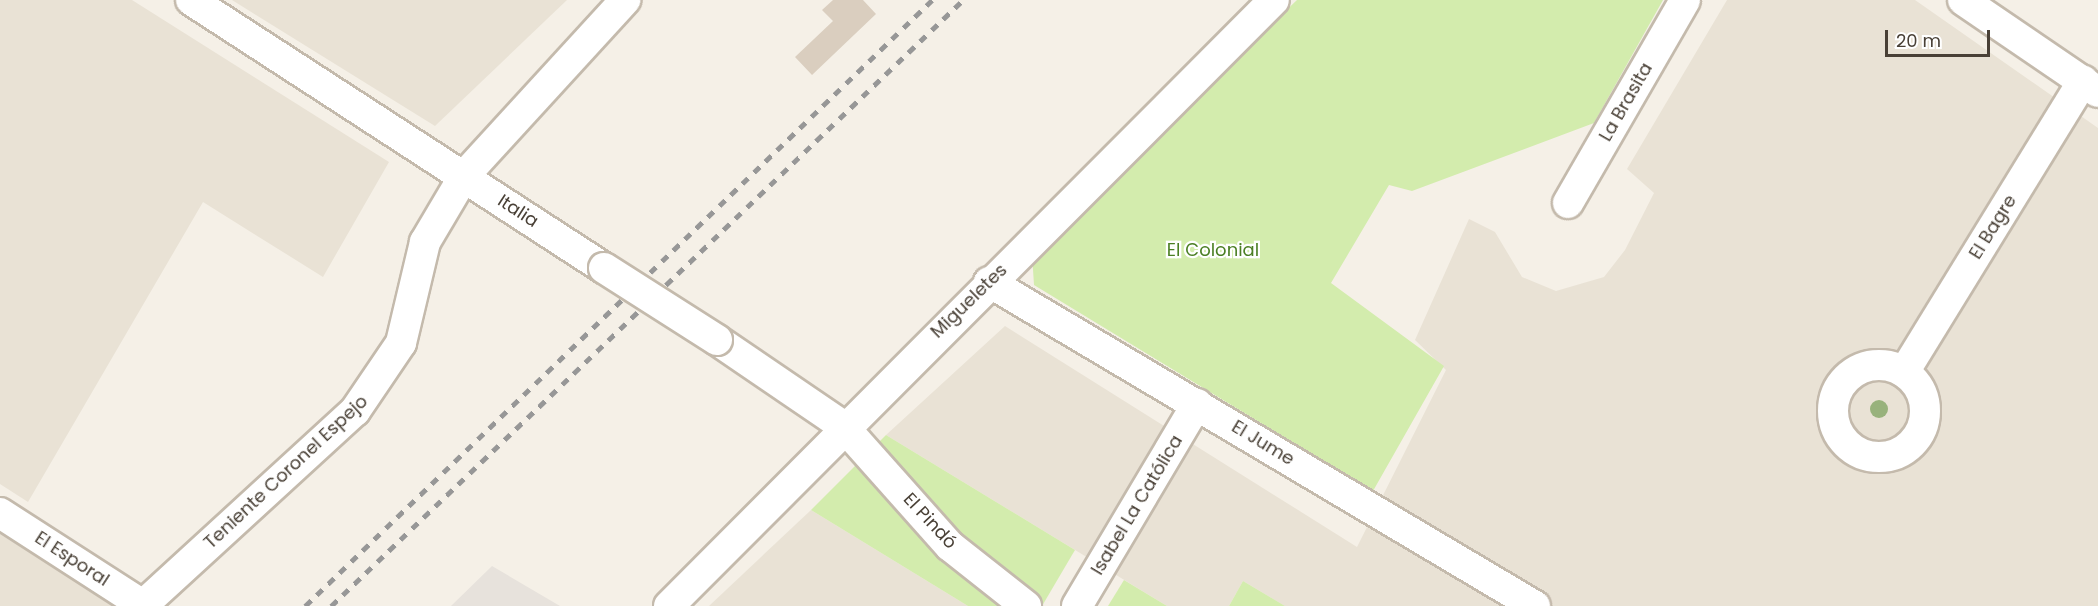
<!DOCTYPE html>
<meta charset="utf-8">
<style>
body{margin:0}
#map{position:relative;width:2098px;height:606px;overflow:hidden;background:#f5f0e7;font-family:Poppins,sans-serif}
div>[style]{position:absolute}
.residential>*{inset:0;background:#e9e2d5}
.industrial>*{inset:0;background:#e7e2dc}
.green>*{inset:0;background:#d3ecad}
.building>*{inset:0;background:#dacebf}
.roads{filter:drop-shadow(2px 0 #c4baac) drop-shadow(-2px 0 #c4baac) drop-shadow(0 2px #c4baac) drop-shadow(0 -2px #c4baac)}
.street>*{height:30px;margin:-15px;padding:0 15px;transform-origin:15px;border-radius:15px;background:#fff}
.street>.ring{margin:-15px;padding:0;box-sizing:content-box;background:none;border:30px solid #fff;border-radius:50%}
.rail>*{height:4.5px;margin-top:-2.25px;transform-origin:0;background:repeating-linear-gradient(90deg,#979797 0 8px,transparent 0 16px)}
.bridges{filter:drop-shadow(2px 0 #c4baac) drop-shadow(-2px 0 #c4baac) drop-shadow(0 2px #c4baac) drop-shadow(0 -2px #c4baac)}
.street-bridge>*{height:30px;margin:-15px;padding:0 15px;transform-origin:15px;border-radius:15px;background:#fff}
.trees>*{width:18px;height:18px;margin:-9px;border-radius:50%;background:#98b27c}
span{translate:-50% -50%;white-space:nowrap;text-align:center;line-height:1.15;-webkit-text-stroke:4.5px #fff;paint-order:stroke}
.street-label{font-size:18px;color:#494036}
.park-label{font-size:18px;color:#4b7f24}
.scale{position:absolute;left:1885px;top:30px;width:105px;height:27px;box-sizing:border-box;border:3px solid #494036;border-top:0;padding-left:8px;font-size:18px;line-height:21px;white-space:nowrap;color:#494036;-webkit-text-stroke:4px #fff;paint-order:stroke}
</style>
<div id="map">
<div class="residential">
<div style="clip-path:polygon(0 0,132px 0,389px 162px,323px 277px,203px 202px,28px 502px,0 484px)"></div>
<div style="clip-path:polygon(232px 0,567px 0,435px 126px)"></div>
<div style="clip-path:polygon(1727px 0,1915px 0,2098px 128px,2098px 606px,1285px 606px,1243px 581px,1229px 606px,1167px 606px,886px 435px,1005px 326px,1357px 547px,1446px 370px,1415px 340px,1469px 219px,1495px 232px,1522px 277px,1556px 291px,1604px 277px,1625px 250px,1654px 193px,1627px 169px)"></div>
<div style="clip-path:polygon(811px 510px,968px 606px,709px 606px)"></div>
<div style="clip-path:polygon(0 513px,142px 606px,0 606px)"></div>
</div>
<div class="industrial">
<div style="clip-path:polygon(492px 566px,560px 606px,451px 606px)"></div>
</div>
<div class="green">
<div style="clip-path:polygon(1297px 0,1663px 0,1594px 123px,1412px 191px,1389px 185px,1331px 283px,1444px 366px,1373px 491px,1034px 285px,1032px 254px)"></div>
<div style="clip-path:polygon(886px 435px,1075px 550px,1042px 606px,968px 606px,811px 510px)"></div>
<div style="clip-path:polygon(1124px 580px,1167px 606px,1108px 606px)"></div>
<div style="clip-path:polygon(1243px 581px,1285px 606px,1229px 606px)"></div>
</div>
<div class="building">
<div style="clip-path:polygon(833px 0,863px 0,876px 14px,812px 75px,795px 57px,833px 21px,822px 10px)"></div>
</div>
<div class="roads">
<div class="street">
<div style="left:191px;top:0;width:492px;rotate:33deg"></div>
<div style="left:1963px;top:0;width:163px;rotate:34.3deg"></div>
<div style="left:1568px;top:203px;width:234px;rotate:-60deg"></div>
<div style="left:989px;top:282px;width:635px;rotate:30.69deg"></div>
<div style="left:717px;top:340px;width:153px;rotate:34.3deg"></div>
<div style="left:843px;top:426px;width:161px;rotate:48.3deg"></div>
<div style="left:950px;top:546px;width:97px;rotate:38.3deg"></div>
<div class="ring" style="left:1833px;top:365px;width:62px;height:62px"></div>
<div style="left:1904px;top:372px;width:342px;rotate:-58.4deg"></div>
<div style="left:0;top:513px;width:170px;rotate:32.8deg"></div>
<div style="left:142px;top:606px;width:289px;rotate:-42.5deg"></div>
<div style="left:355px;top:411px;width:82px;rotate:-55.9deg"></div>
<div style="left:401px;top:343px;width:104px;rotate:-76.6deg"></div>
<div style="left:425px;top:242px;width:77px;rotate:-59.4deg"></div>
<div style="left:464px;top:176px;width:239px;rotate:-47.5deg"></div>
<div style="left:669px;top:606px;width:856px;rotate:-45.05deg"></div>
<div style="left:1077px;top:606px;width:235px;rotate:-59.3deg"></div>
</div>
</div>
<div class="rail">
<div style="left:305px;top:606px;width:872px;rotate:-44.02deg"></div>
<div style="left:331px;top:606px;width:876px;rotate:-43.8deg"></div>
</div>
<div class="bridges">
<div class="street-bridge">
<div style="left:604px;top:268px;width:134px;rotate:32.5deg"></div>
</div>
</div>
<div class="trees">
<div style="left:1879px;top:409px"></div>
</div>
<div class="street-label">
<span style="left:1626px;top:102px;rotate:-60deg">La Brasita</span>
<span style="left:518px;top:211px;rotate:33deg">Italia</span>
<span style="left:1993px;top:227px;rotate:-58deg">El Bagre</span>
<span style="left:969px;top:301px;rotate:-44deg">Migueletes</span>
<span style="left:1263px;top:443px;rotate:31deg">El Jume</span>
<span style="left:286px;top:472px;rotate:-43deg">Teniente Coronel Espejo</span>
<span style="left:1137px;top:505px;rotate:-59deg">Isabel La Católica</span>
<span style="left:930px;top:521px;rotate:47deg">El Pindó</span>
<span style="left:72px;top:559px;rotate:33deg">El Esporal</span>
</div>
<div class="park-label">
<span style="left:1213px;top:250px">El Colonial</span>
</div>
<div class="scale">20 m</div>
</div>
